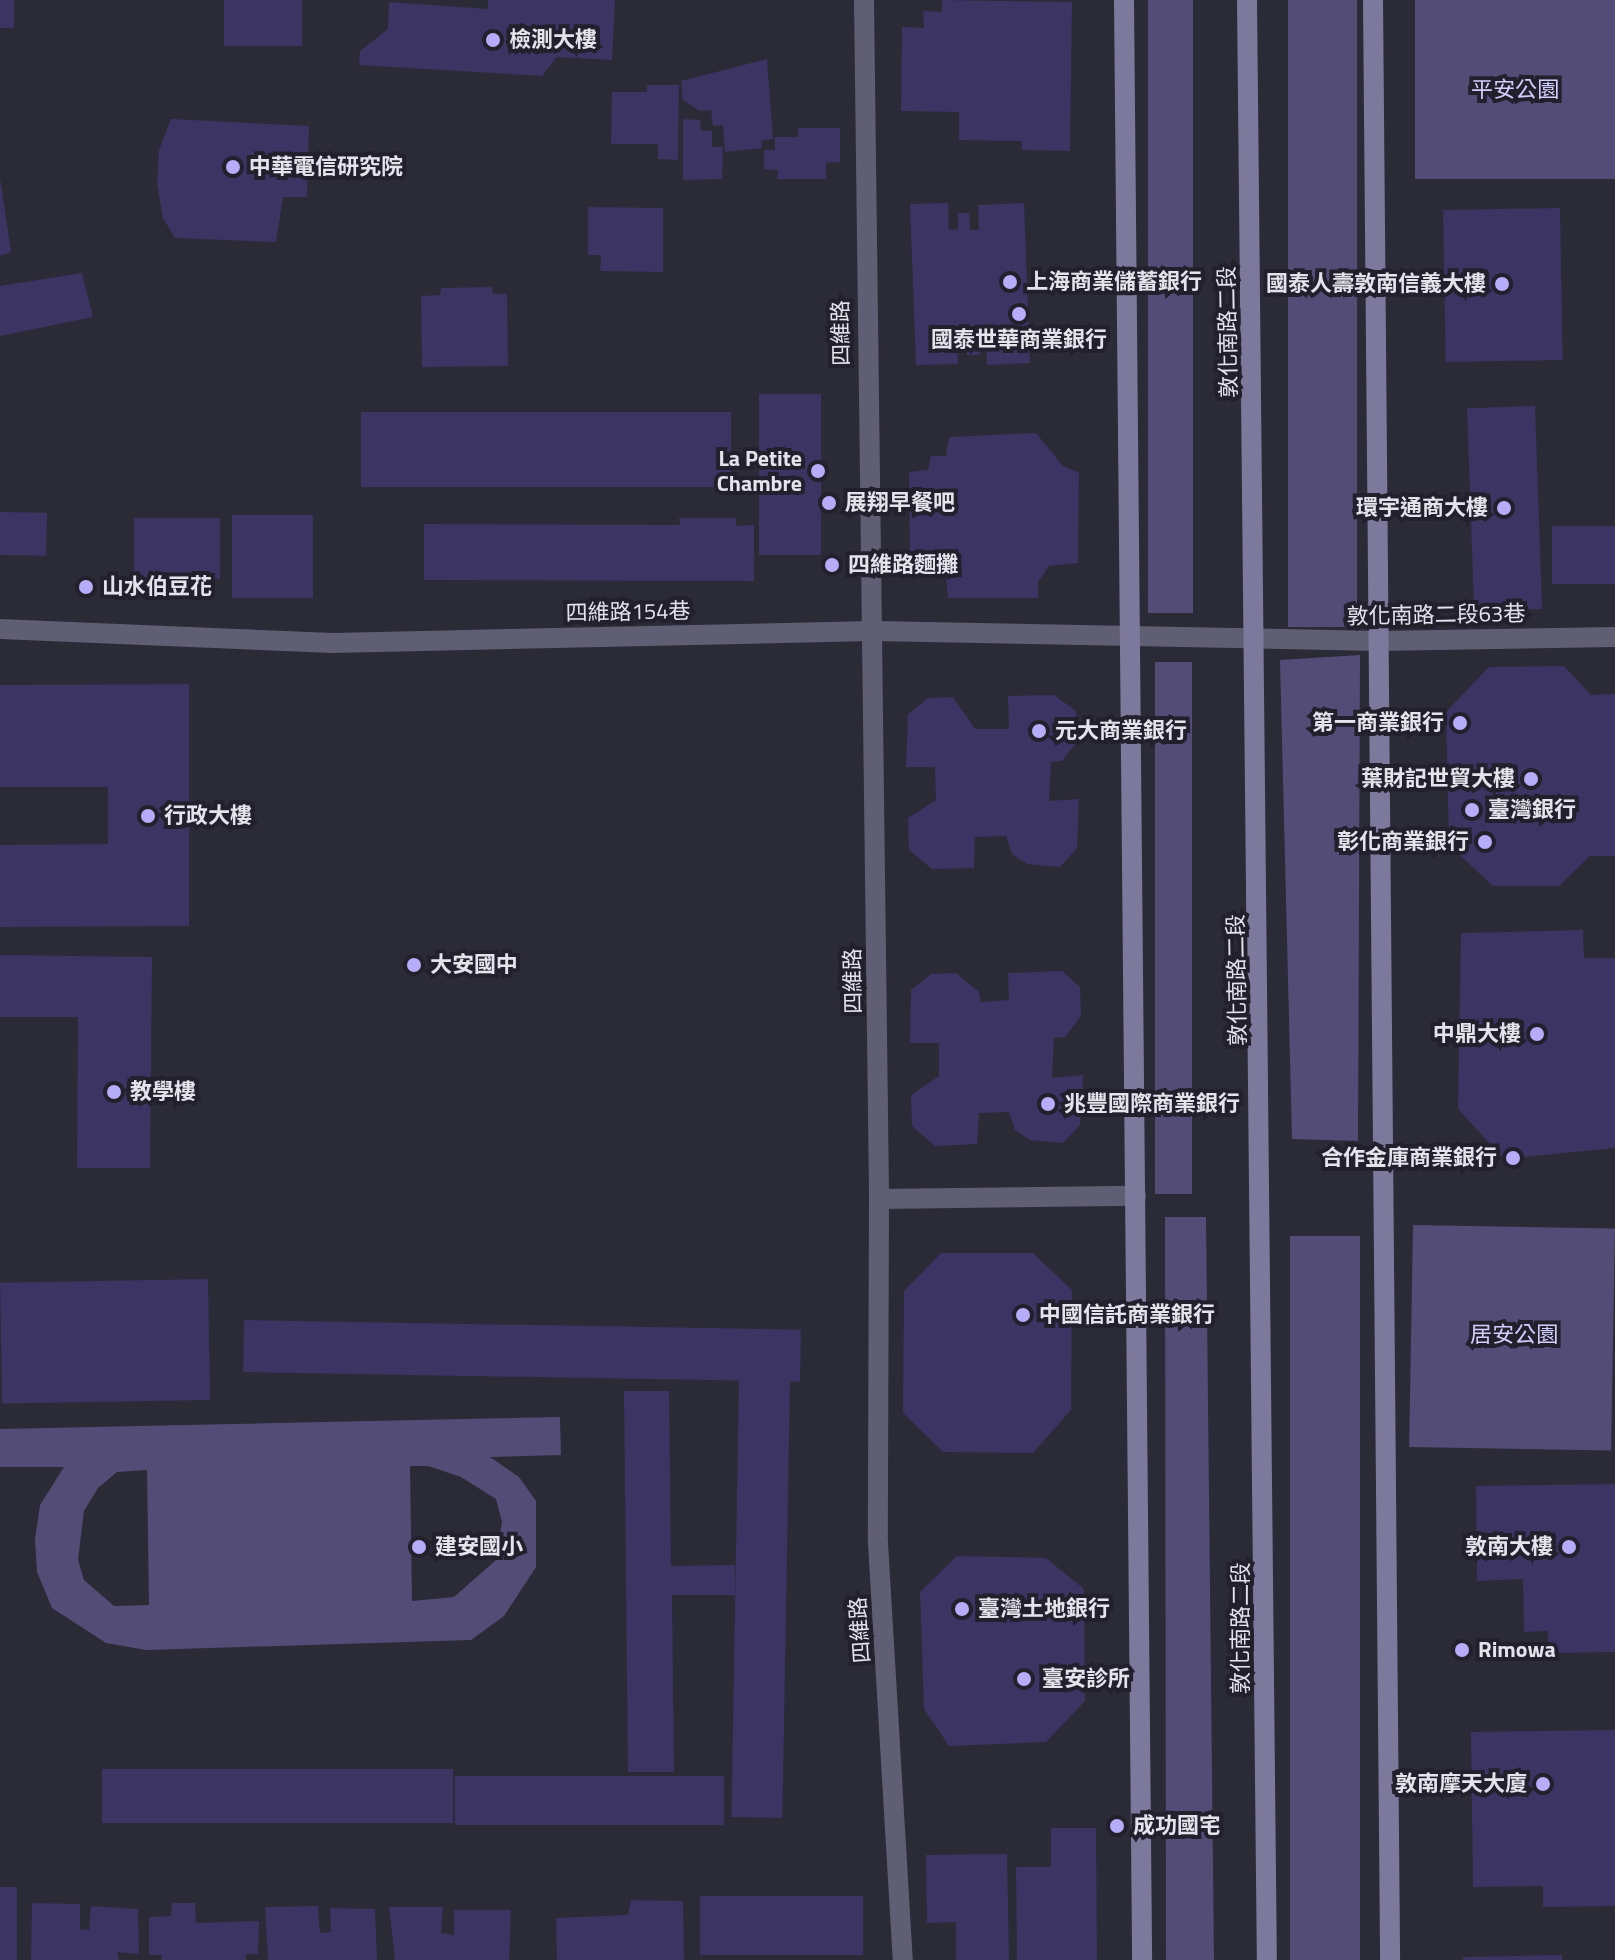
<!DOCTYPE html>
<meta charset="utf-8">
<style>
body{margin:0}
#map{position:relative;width:1615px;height:1960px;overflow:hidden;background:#2b2a37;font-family:"Titillium Web","Noto Sans TC",sans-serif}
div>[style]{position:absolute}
.green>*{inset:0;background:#524c77;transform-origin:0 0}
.building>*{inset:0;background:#3c3462;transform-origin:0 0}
.minor>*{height:20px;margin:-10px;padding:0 10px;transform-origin:10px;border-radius:10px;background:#605e73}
.tertiary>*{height:20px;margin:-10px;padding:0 10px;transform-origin:10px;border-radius:10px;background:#605e73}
.secondary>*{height:20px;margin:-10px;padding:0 10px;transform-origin:10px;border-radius:10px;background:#7d799c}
.dots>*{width:22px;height:22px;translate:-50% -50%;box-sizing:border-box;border:4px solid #22202d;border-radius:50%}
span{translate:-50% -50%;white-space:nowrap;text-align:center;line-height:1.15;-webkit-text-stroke:8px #22202d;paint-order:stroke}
.poi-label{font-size:22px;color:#e3e3ec;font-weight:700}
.left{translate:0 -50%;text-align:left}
.right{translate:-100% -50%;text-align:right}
.park-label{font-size:22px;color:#d3cffd}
.street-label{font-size:22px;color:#e3e3ec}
</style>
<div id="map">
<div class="green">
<div style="left:1148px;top:0;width:45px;height:613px"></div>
<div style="left:1288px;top:0;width:69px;height:627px"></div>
<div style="left:1415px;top:0;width:200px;height:179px"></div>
<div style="clip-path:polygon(1360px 655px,1358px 1141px,1292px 1139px,1280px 660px)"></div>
<div style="left:1155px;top:662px;width:37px;height:532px"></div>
<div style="clip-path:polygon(1165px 1217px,1206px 1217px,1214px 1960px,1166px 1960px)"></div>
<div style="left:1413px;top:1225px;width:202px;height:222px;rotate:1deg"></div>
<div style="left:1360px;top:1236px;width:724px;height:70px;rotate:90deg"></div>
<div style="clip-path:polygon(evenodd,560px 1417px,561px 1455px,490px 1457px,519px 1477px,536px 1501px,536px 1567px,504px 1616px,471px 1640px,146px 1650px,106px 1643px,52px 1608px,37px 1572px,35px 1539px,40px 1505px,64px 1467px,0 1467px,0 1429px,560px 1417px,410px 1466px,428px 1466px,461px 1477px,496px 1499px,502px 1522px,496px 1560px,454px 1597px,412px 1601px,410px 1466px,560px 1417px,147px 1470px,149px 1605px,114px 1606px,84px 1580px,78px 1560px,84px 1511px,98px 1488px,117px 1472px,147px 1470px)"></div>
</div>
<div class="building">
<div style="left:0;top:0;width:14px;height:28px"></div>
<div style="left:224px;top:0;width:78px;height:46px"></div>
<div style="clip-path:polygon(488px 0,615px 0,612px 60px,557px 57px,542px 76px,359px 65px,360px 51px,388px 29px,389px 2px,488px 9px)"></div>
<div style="clip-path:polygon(942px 0,1072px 2px,1070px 151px,1022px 150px,1022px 141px,959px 140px,959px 112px,901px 111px,902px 27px,924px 28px,923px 11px,942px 12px)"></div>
<div style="clip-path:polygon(767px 59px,773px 139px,761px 141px,762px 148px,725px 152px,723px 125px,713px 126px,711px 110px,699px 111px,683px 100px,681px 81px)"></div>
<div style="clip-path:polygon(647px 85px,679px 85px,678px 160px,658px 159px,658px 144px,611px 144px,612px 92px,647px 92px)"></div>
<div style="clip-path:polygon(171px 119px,309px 126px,307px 197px,283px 197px,276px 242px,175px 238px,163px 218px,157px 184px,159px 150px)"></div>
<div style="clip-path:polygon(683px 119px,700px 120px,701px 130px,712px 131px,712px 147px,723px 147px,722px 179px,683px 180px)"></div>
<div style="clip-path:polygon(798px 128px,840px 128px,840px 162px,826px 163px,826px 179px,777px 179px,778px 170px,764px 169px,764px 150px,775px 150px,775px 137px,798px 137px)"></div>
<div style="clip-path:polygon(0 178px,11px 252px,0 256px)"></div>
<div style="clip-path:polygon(948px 203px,949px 230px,958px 229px,958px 213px,969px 213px,970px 230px,979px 230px,978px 205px,1024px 203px,1030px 363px,987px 365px,986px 339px,979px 340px,980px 355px,967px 355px,967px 340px,957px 340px,958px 364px,916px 365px,910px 204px)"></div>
<div style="clip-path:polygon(588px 207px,663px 208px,663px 272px,600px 271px,601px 255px,588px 255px)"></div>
<div style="left:1560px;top:208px;width:152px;height:117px;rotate:89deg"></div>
<div style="clip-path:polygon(82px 273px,93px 317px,0 336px,0 286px)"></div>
<div style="clip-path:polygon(492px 287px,493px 294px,507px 294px,508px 366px,422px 367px,421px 296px,440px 295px,441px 288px)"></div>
<div style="left:821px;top:394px;width:161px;height:62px;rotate:90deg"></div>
<div style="left:1535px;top:406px;width:203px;height:68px;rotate:88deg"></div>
<div style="left:361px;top:412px;width:370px;height:75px"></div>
<div style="clip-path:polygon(1036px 433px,1063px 466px,1079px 473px,1078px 563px,1049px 566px,1038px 582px,1038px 598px,948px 598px,946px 576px,925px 563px,910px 563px,909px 472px,928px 470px,931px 456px,946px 456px,949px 437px)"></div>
<div style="left:0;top:512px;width:47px;height:43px;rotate:1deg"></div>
<div style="left:313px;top:515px;width:83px;height:81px;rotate:90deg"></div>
<div style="left:134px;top:518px;width:86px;height:61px"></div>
<div style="clip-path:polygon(679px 518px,736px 518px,736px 526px,754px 525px,754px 581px,424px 580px,424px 524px,680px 525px)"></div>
<div style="left:1615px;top:526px;width:58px;height:63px;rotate:90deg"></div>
<div style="clip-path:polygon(1564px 666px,1591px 695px,1615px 694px,1615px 856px,1590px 856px,1559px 886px,1493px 886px,1449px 845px,1446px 712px,1489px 667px)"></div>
<div style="clip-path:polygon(189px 684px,189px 926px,0 927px,0 845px,108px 844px,108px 787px,0 787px,0 685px)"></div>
<div style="clip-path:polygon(1054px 695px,1076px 711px,1078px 740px,1062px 761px,1051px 762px,1049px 801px,1079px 799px,1077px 848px,1060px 867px,1027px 864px,1012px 854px,1006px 836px,975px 837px,974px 868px,932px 869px,909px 850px,908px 818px,936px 800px,935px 767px,906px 767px,908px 714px,928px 698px,953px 697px,975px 729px,1009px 729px,1008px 696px)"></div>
<div style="clip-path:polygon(1583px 930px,1584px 958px,1615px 958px,1615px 1148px,1504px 1159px,1458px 1109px,1461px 933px)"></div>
<div style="clip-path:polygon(0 955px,152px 957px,150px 1168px,77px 1168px,78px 1017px,0 1017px)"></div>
<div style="clip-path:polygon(1062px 971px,1080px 987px,1081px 1016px,1065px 1037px,1054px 1038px,1052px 1078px,1083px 1075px,1080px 1125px,1063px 1143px,1030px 1140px,1015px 1130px,1009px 1112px,979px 1113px,977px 1144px,935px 1146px,912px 1126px,911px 1095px,939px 1076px,939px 1043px,910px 1043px,911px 990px,931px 974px,956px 973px,979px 992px,981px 1002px,1009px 1000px,1008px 973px)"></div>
<div style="clip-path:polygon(941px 1253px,1033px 1253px,1072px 1290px,1071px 1410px,1033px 1453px,943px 1452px,903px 1413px,904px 1291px)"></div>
<div style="left:208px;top:1279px;width:121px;height:208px;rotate:89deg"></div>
<div style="left:244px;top:1320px;width:557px;height:52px;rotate:1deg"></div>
<div style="left:739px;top:1380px;width:51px;height:437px;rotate:1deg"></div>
<div style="clip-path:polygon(624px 1391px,669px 1391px,671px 1566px,735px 1565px,735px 1595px,672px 1595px,674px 1772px,628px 1772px)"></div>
<div style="clip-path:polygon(1615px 1484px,1615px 1652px,1548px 1653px,1548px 1631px,1524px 1632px,1523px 1579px,1477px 1581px,1476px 1486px)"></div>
<div style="clip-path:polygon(957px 1556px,1046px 1558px,1084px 1589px,1085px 1701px,1046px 1742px,949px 1746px,924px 1709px,920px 1592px)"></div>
<div style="clip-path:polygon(1615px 1730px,1615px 1906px,1543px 1907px,1543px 1886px,1473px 1887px,1471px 1732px)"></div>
<div style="left:453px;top:1769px;width:54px;height:351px;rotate:90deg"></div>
<div style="left:724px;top:1776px;width:49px;height:269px;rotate:90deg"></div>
<div style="clip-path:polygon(1051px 1828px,1096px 1828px,1097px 1960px,1017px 1960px,1016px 1867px,1051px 1867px)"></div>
<div style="clip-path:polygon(1007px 1854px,1009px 1960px,956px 1960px,956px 1922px,927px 1923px,926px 1855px)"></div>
<div style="left:0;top:1887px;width:17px;height:73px"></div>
<div style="left:700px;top:1896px;width:163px;height:59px"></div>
<div style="clip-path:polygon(631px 1900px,683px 1901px,684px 1960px,557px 1960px,556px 1918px,628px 1915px)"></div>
<div style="clip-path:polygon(32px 1903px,80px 1904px,80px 1929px,89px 1930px,91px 1906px,138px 1909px,139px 1954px,117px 1952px,119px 1960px,31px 1960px)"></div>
<div style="clip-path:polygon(172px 1903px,195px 1903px,196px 1923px,259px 1921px,258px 1954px,246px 1954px,246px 1960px,161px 1960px,162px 1955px,149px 1955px,149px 1917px,171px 1916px)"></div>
<div style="clip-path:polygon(318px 1906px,320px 1933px,331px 1932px,330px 1908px,375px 1909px,377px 1960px,268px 1960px,265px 1907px)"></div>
<div style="clip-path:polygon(389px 1907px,443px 1907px,441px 1933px,454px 1935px,454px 1910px,511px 1910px,509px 1960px,395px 1960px)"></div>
<div style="clip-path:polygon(1562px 1955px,1562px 1960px,1463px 1960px,1463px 1957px)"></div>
</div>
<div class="minor">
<div style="left:864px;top:0;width:1199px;rotate:89.28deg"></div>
<div style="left:879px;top:1199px;width:344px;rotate:90.2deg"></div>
<div style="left:878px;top:1543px;width:418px;rotate:86.6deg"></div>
<div style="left:879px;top:1199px;width:257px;rotate:-0.7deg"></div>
</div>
<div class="tertiary">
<div style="left:0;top:629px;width:333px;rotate:2.4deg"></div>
<div style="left:333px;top:643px;width:540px;rotate:-1.27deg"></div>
<div style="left:873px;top:631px;width:506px;rotate:1.13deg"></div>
<div style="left:1379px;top:641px;width:236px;rotate:-1deg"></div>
</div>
<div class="secondary">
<div style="left:1124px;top:0;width:1960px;rotate:89.47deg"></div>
<div style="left:1247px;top:0;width:1960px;rotate:89.42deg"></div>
<div style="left:1373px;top:0;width:1960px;rotate:89.5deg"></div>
</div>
<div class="dots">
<div style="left:493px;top:40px;background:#b6acf8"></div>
<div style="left:233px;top:167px;background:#b6acf8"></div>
<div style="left:1010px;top:282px;background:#b6acf8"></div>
<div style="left:1502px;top:284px;background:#b6acf8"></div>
<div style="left:1019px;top:314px;background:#b6acf8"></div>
<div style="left:818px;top:471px;background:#b6acf8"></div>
<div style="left:829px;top:503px;background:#b6acf8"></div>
<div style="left:1504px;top:508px;background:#b6acf8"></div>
<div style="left:832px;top:565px;background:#b6acf8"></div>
<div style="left:86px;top:587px;background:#b6acf8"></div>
<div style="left:1460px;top:723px;background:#b6acf8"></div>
<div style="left:1039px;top:731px;background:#b6acf8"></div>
<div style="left:1531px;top:779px;background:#b6acf8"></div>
<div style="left:1472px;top:810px;background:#b6acf8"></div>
<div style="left:148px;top:816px;background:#b6acf8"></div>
<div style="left:1485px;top:842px;background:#b6acf8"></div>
<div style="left:414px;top:965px;background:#b6acf8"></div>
<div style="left:1537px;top:1034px;background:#b6acf8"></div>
<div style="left:114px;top:1092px;background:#b6acf8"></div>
<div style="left:1048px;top:1104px;background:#b6acf8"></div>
<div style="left:1513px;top:1158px;background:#b6acf8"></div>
<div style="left:1023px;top:1315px;background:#b6acf8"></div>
<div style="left:419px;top:1547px;background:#b6acf8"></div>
<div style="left:1569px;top:1547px;background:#b6acf8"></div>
<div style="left:962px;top:1609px;background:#b6acf8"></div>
<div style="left:1462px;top:1650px;background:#b6acf8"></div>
<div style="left:1024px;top:1679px;background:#b6acf8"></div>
<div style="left:1543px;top:1784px;background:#b6acf8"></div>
<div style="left:1117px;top:1826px;background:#b6acf8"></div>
</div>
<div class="poi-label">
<span class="left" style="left:509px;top:40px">檢測大樓</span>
<span class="left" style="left:249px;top:167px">中華電信研究院</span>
<span class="left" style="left:1026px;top:282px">上海商業儲蓄銀行</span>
<span class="right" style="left:1486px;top:284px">國泰人壽敦南信義大樓</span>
<span style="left:1019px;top:340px">國泰世華商業銀行</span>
<span class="right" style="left:802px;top:471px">La Petite<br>Chambre</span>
<span class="left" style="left:845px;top:503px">展翔早餐吧</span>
<span class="right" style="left:1488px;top:508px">環宇通商大樓</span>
<span class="left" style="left:848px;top:565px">四維路麵攤</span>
<span class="left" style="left:102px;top:587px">山水伯豆花</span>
<span class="right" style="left:1444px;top:723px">第一商業銀行</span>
<span class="left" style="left:1055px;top:731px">元大商業銀行</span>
<span class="right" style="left:1515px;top:779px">葉財記世貿大樓</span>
<span class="left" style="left:1488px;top:810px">臺灣銀行</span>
<span class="left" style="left:164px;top:816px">行政大樓</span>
<span class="right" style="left:1469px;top:842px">彰化商業銀行</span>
<span class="left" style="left:430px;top:965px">大安國中</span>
<span class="right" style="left:1521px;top:1034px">中鼎大樓</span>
<span class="left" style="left:130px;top:1092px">教學樓</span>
<span class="left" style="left:1064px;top:1104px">兆豐國際商業銀行</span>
<span class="right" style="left:1497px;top:1158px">合作金庫商業銀行</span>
<span class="left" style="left:1039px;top:1315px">中國信託商業銀行</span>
<span class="left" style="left:435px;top:1547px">建安國小</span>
<span class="right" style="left:1553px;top:1547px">敦南大樓</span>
<span class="left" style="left:978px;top:1609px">臺灣土地銀行</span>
<span class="left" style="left:1478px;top:1650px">Rimowa</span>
<span class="left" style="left:1042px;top:1679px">臺安診所</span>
<span class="right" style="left:1527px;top:1784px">敦南摩天大廈</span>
<span class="left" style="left:1133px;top:1826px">成功國宅</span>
</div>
<div class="park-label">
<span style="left:1515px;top:90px">平安公園</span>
<span style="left:1514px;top:1335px">居安公園</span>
</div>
<div class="street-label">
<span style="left:1228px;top:332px;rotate:-91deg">敦化南路二段</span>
<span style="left:841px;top:333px;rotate:-91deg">四維路</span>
<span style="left:628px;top:612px;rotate:-1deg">四維路154巷</span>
<span style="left:1436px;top:615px;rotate:-1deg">敦化南路二段63巷</span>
<span style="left:1237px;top:980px;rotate:-91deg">敦化南路二段</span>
<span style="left:853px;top:981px;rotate:-91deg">四維路</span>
<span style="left:1241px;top:1628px;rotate:-90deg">敦化南路二段</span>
<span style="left:860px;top:1630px;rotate:-94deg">四維路</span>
</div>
</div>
